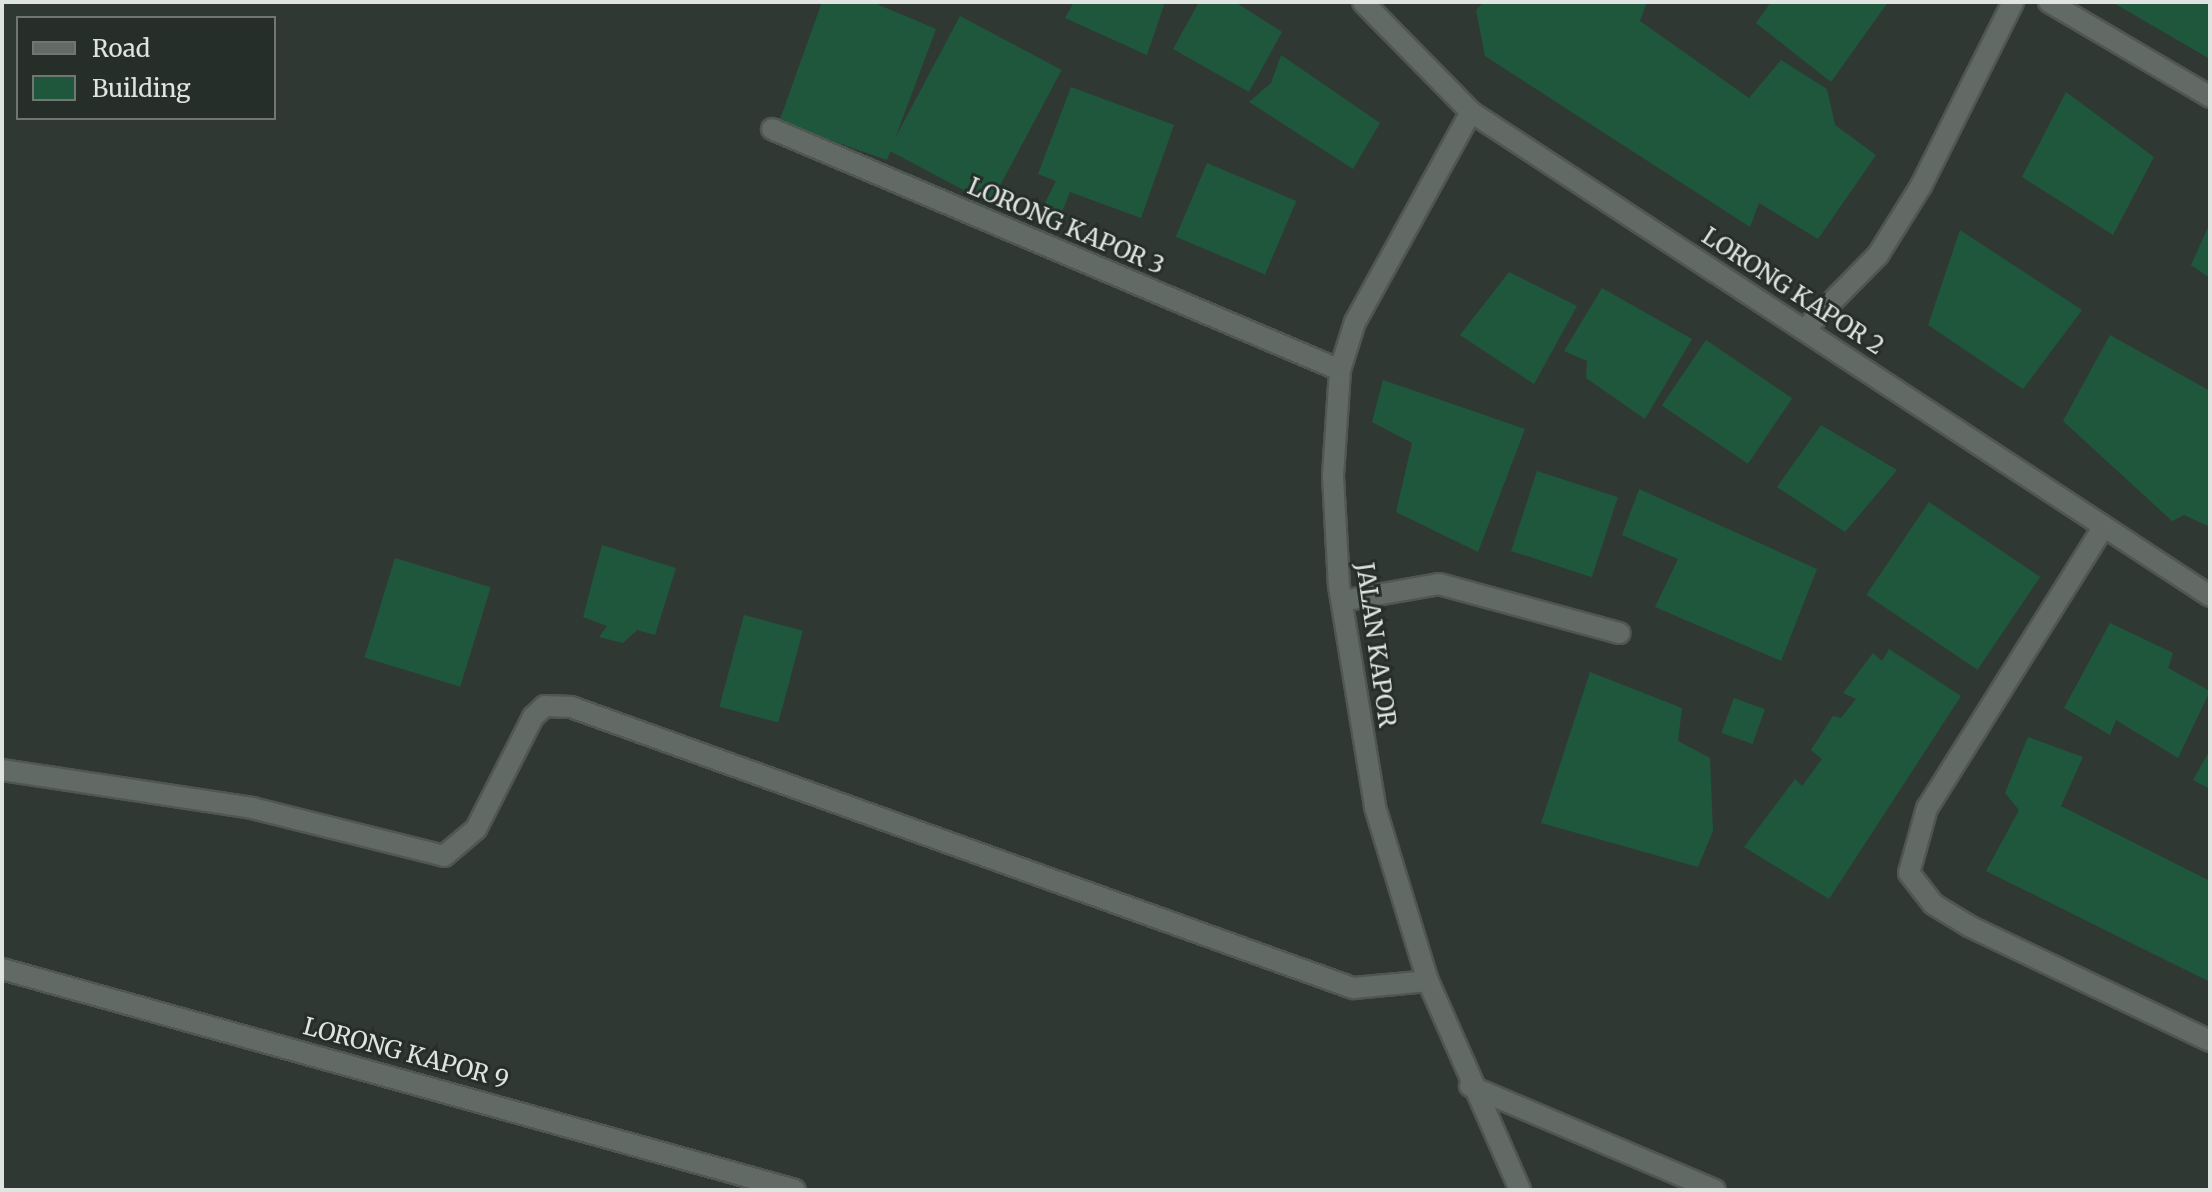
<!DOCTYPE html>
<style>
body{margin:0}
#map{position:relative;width:2212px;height:1192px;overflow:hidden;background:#303834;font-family:Merriweather,serif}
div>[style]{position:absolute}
.building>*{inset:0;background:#1f573d;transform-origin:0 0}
.roads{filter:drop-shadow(2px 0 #505652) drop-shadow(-2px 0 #505652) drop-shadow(0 2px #505652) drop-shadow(0 -2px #505652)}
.minor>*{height:20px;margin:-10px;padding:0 10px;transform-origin:10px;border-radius:10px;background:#626a65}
span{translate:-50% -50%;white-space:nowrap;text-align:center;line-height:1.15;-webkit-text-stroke:6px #262e2a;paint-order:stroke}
.street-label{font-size:24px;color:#dfe4e1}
.frame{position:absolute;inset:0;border:4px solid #dfe4e1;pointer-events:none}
.legend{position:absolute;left:16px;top:16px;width:260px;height:104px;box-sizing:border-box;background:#262e2a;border:2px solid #707773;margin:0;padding:10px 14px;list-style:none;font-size:24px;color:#dfe4e1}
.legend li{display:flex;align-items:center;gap:16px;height:40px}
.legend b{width:40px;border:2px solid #707773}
</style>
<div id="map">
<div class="building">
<div style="clip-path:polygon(822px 2px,872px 2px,936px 29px,887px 160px,779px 122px)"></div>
<div style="clip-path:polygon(1074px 2px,1165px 2px,1147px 55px,1065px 18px)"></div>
<div style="clip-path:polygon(1199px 2px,1235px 2px,1282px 32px,1249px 92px,1173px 49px)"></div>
<div style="clip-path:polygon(1484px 2px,1647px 2px,1640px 21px,1749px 98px,1781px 60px,1827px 89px,1835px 125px,1876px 155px,1818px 239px,1759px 203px,1750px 227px,1485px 56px,1476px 10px)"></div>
<div style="clip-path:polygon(1771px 2px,1888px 2px,1831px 82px,1756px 23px)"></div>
<div style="clip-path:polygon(2112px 2px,2210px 2px,2210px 59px)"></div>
<div style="left:960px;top:16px;width:115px;height:152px;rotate:28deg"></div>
<div style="clip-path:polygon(1281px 55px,1380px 123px,1353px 169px,1249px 102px,1271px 83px)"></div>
<div style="clip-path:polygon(1071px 87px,1174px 125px,1141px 218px,1070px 192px,1059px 219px,1040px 213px,1056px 181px,1038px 174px)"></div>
<div style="clip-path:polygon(2066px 92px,2154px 157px,2113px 235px,2022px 177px)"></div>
<div style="left:1207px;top:163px;width:97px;height:80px;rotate:23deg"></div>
<div style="clip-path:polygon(2210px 223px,2210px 278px,2191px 265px)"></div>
<div style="clip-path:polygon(1960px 230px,2082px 310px,2023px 389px,1928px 325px)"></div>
<div style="clip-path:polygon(1509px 272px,1577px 306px,1534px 384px,1460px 335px)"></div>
<div style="clip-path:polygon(1602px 288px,1692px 339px,1645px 419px,1586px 378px,1587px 361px,1564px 351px)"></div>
<div style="clip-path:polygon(2110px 335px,2210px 391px,2210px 527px,2184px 515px,2172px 521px,2063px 421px)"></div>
<div style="left:1706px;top:340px;width:104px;height:79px;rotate:34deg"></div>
<div style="clip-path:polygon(1383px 380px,1525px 429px,1478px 552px,1396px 512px,1412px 443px,1372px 422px)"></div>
<div style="clip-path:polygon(1821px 425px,1897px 470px,1845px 532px,1777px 487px)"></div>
<div style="left:1537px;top:471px;width:85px;height:84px;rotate:18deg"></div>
<div style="clip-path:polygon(1639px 489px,1817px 569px,1781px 661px,1655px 607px,1678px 559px,1622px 535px)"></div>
<div style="left:1929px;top:502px;width:134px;height:112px;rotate:34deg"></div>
<div style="clip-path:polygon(602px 545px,676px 568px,655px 635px,637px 630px,623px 643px,599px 637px,607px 626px,583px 617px)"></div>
<div style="left:395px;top:558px;width:100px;height:104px;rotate:17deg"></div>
<div style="left:744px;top:615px;width:61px;height:95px;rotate:15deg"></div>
<div style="clip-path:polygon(2110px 623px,2173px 653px,2168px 668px,2210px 691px,2178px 758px,2116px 720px,2110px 735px,2064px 708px)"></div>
<div style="clip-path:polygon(1889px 649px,1961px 696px,1829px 899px,1744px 847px,1795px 779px,1802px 786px,1822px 759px,1811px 750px,1833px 716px,1841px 718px,1856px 699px,1843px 693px,1873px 653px,1882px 661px)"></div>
<div style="clip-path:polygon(1590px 672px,1682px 708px,1678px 741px,1710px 758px,1713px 831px,1698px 867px,1541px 823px)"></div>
<div style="left:1734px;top:698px;width:33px;height:37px;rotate:20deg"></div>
<div style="clip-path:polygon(2028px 737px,2083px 757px,2061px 806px,2210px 881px,2210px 982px,1986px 871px,2019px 810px,2005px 793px)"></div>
<div style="clip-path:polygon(2210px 750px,2210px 789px,2193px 780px)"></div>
</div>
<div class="roads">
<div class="minor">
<div style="left:1363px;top:2px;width:154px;rotate:45.5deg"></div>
<div style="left:1471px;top:112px;width:883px;rotate:33.22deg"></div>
<div style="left:2049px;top:2px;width:187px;rotate:30.5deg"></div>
<div style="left:1471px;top:112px;width:240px;rotate:118.9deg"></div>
<div style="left:1355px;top:322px;width:50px;rotate:107.4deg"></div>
<div style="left:1340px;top:370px;width:106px;rotate:93.8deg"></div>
<div style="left:1333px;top:476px;width:110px;rotate:86.9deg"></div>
<div style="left:1339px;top:586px;width:224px;rotate:80.7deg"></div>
<div style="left:1375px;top:807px;width:182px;rotate:73.1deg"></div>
<div style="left:1428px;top:981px;width:228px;rotate:66.2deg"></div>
<div style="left:772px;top:129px;width:617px;rotate:22.99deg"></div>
<div style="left:1807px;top:327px;width:101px;rotate:-45.4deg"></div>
<div style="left:1878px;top:255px;width:81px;rotate:-58.1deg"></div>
<div style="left:1921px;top:186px;width:206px;rotate:-63.4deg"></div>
<div style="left:2101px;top:531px;width:327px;rotate:122.1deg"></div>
<div style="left:1927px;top:808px;width:67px;rotate:105.5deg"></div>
<div style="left:1909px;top:873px;width:39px;rotate:52deg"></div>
<div style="left:1933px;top:904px;width:42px;rotate:31.4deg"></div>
<div style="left:1969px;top:926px;width:267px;rotate:25.5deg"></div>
<div style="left:1342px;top:601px;width:98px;rotate:-9.9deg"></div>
<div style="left:1439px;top:584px;width:187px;rotate:15.2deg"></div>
<div style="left:2px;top:770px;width:253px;rotate:8.6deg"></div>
<div style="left:252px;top:808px;width:198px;rotate:14deg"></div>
<div style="left:444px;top:856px;width:42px;rotate:-40.2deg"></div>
<div style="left:476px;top:829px;width:126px;rotate:-63deg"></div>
<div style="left:533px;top:717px;width:16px;rotate:-43deg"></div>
<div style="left:545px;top:706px;width:26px;rotate:2deg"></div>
<div style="left:571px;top:707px;width:831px;rotate:19.77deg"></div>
<div style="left:1353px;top:988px;width:75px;rotate:-5.3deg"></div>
<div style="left:2px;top:969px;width:823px;rotate:15.57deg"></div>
<div style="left:1470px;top:1086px;width:266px;rotate:23deg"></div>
</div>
</div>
<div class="street-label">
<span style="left:1066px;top:226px;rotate:23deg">LORONG KAPOR 3</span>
<span style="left:1793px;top:291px;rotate:33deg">LORONG KAPOR 2</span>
<span style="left:1376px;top:645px;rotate:82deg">JALAN KAPOR</span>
<span style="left:406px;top:1053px;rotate:15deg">LORONG KAPOR 9</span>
</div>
<div class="frame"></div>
<ul class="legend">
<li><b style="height:10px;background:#626a65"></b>Road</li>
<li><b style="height:22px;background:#1f573d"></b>Building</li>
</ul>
</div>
